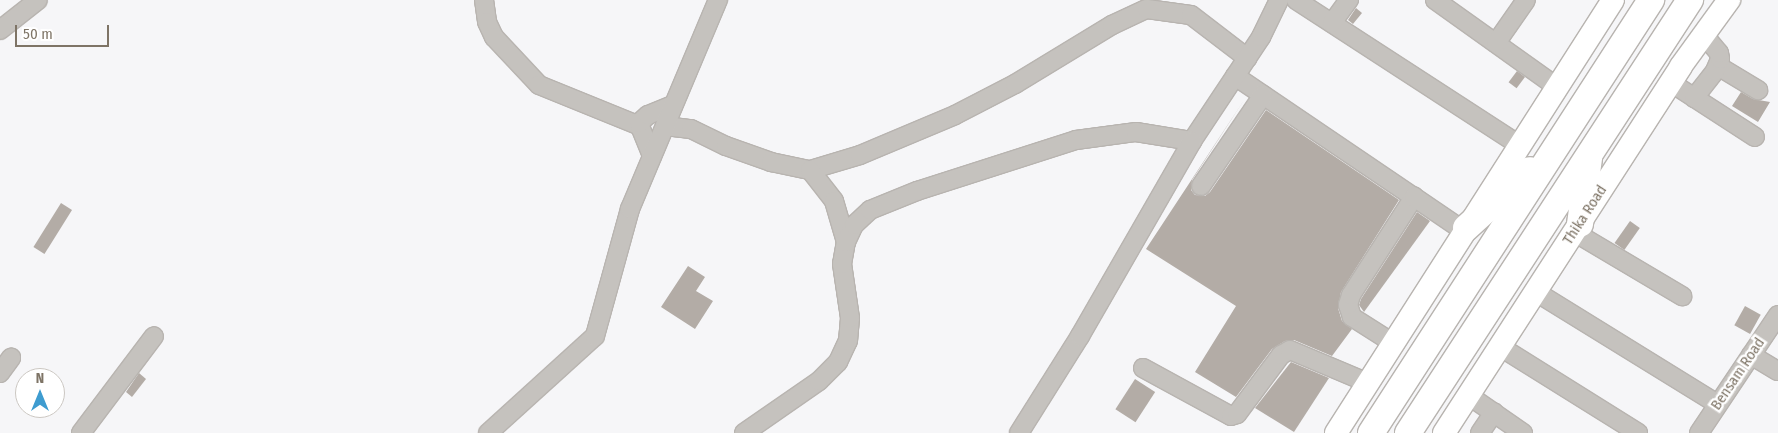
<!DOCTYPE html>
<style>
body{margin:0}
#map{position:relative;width:1778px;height:433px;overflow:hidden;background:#f6f6f8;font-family:"Fira Sans Condensed",sans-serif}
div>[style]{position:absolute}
.building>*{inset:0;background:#b3aca6;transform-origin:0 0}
.roads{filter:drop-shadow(1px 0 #b8b4b0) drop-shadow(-1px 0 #b8b4b0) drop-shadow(0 1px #b8b4b0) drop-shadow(0 -1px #b8b4b0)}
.minor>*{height:18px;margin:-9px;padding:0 9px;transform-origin:9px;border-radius:9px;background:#c5c2be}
.major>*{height:22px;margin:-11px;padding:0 11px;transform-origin:11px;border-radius:11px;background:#fff}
.highway>*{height:26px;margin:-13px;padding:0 13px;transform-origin:13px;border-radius:13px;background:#fff}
span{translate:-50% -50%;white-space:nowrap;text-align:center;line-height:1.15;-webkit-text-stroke:5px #fff;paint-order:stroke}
.street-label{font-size:15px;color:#7e7466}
.north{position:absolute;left:15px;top:368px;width:50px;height:50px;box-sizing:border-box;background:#fff;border:1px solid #cbc7c2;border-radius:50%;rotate:0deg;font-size:14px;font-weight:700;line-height:20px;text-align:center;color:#7e7466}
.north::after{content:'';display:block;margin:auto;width:18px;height:22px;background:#3e9cd0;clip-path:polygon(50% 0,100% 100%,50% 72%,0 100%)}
.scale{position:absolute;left:15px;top:25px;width:94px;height:22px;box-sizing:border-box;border:2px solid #7e7466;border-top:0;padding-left:6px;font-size:15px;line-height:18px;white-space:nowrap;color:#7e7466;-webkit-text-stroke:4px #fff;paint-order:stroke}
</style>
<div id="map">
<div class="building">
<div style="clip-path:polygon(1356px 8px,1362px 13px,1353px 24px,1348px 20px)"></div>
<div style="left:1517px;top:71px;width:10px;height:14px;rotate:37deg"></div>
<div style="clip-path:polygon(1741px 92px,1753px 99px,1770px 102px,1758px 122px,1732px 106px)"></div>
<div style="clip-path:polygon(1246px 97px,1192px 180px,1191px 190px,1195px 195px,1205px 196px,1210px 192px,1266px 110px,1399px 200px,1341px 292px,1338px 308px,1342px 321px,1352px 329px,1332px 356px,1294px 340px,1285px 341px,1272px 349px,1236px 397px,1195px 372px,1236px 306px,1146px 249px)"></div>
<div style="left:61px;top:203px;width:13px;height:52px;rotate:32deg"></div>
<div style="clip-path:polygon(1417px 212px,1430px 221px,1364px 312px,1359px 305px,1361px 299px)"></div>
<div style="left:1630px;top:221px;width:12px;height:27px;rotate:35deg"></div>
<div style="clip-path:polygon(688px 266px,705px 277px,696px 291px,713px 301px,695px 329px,661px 307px)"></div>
<div style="left:1745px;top:306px;width:18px;height:22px;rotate:29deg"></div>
<div style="clip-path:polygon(1291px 362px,1329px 378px,1294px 432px,1255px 408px)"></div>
<div style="clip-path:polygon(139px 373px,146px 379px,132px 397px,126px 392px)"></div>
<div style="left:1135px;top:379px;width:24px;height:36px;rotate:33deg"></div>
</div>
<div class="roads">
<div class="minor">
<div style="left:484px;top:0;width:22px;rotate:82deg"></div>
<div style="left:487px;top:22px;width:17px;rotate:65deg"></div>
<div style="left:494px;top:37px;width:66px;rotate:46.8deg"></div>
<div style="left:539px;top:85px;width:109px;rotate:22.1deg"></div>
<div style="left:1296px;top:0;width:266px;rotate:33deg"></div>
<div style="left:1435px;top:0;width:150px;rotate:35.5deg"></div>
<div style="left:1332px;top:23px;width:29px;rotate:-54deg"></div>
<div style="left:0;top:30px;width:48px;rotate:-38.3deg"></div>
<div style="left:1496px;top:43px;width:52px;rotate:-55.1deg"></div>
<div style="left:1718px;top:66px;width:47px;rotate:31deg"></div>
<div style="left:1235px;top:76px;width:216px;rotate:34.1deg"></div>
<div style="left:1670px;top:82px;width:101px;rotate:32.9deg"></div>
<div style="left:1694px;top:98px;width:34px;rotate:-52deg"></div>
<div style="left:1715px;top:71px;width:13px;rotate:-67deg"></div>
<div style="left:1720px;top:59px;width:6px;rotate:-99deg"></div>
<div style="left:1719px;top:53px;width:25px;rotate:-130deg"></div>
<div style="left:665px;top:126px;width:26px;rotate:7deg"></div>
<div style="left:691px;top:129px;width:39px;rotate:26deg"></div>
<div style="left:726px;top:146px;width:48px;rotate:19.6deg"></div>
<div style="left:771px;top:162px;width:40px;rotate:12deg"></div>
<div style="left:810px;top:170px;width:52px;rotate:-16.7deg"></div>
<div style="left:860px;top:155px;width:103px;rotate:-22.8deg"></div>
<div style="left:955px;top:115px;width:68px;rotate:-27.3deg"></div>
<div style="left:1015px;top:84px;width:114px;rotate:-31.3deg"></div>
<div style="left:1112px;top:25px;width:38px;rotate:-25deg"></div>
<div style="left:1147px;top:9px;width:44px;rotate:7.8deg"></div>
<div style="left:1191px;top:15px;width:71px;rotate:37.5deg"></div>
<div style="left:652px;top:156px;width:35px;rotate:-112deg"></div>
<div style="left:639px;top:123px;width:12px;rotate:-42deg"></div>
<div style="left:648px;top:115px;width:27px;rotate:-22deg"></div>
<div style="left:810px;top:170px;width:39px;rotate:52deg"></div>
<div style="left:834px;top:201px;width:43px;rotate:73.7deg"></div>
<div style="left:1201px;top:186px;width:110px;rotate:-55.7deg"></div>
<div style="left:1574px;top:232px;width:126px;rotate:30.7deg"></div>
<div style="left:1536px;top:292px;width:213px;rotate:31.7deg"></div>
<div style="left:1393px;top:343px;width:49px;rotate:-147.6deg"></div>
<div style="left:1352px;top:317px;width:13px;rotate:-108deg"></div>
<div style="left:1348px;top:305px;width:10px;rotate:-73deg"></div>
<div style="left:1351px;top:295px;width:117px;rotate:-57.3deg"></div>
<div style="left:1414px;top:197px;width:60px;rotate:34.2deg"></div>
<div style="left:1499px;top:346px;width:164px;rotate:32deg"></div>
<div style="left:1751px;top:355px;width:31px;rotate:31deg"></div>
<div style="left:1143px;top:368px;width:100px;rotate:28.6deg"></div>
<div style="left:1231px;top:416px;width:6px;rotate:-18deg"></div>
<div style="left:1237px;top:414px;width:74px;rotate:-53.3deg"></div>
<div style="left:1281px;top:355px;width:10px;rotate:-29deg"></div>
<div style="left:1290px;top:350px;width:85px;rotate:22.9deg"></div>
<div style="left:0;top:373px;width:19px;rotate:-54deg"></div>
<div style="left:1468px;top:395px;width:67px;rotate:34.6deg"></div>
<div style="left:81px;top:433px;width:121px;rotate:-53deg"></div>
<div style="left:488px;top:433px;width:144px;rotate:-42.2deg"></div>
<div style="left:595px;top:336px;width:132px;rotate:-74.6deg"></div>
<div style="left:630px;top:209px;width:227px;rotate:-67.2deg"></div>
<div style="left:744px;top:433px;width:91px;rotate:-34.7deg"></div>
<div style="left:819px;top:381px;width:27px;rotate:-45deg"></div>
<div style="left:838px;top:362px;width:23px;rotate:-65deg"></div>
<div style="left:848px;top:341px;width:23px;rotate:-85deg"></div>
<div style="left:850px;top:318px;width:55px;rotate:-98.4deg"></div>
<div style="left:842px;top:264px;width:22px;rotate:-80deg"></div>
<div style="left:846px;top:242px;width:19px;rotate:-65deg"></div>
<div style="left:854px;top:225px;width:22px;rotate:-43deg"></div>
<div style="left:870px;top:210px;width:51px;rotate:-22deg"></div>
<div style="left:917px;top:191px;width:167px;rotate:-17.8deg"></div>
<div style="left:1076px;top:140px;width:61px;rotate:-7.6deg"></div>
<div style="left:1136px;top:132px;width:57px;rotate:9.1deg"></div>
<div style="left:1192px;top:141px;width:125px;rotate:-56.4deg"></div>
<div style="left:1261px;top:37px;width:41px;rotate:-64.1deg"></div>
<div style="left:1019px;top:433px;width:115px;rotate:-57.8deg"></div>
<div style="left:1080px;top:336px;width:225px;rotate:-60.1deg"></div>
<div style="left:1480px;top:433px;width:25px;rotate:-56deg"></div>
<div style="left:1699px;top:433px;width:142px;rotate:-56.2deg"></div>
</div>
<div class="major">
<div style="left:1336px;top:433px;width:514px;rotate:-57.39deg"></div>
<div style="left:1444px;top:433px;width:437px;rotate:-57.1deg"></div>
<div style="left:1681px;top:66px;width:82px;rotate:-54deg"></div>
</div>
<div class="highway">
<div style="left:1580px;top:224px;width:67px;rotate:-82.2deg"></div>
<div style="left:1466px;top:228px;width:86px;rotate:-42.2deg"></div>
<div style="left:1371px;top:433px;width:516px;rotate:-57.11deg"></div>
<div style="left:1408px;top:433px;width:517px;rotate:-56.93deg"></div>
</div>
</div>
<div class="street-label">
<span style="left:1585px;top:215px;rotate:-57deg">Thika Road</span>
<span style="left:1738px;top:374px;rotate:-56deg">Bensam Road</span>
</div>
<div class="north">N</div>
<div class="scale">50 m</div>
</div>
